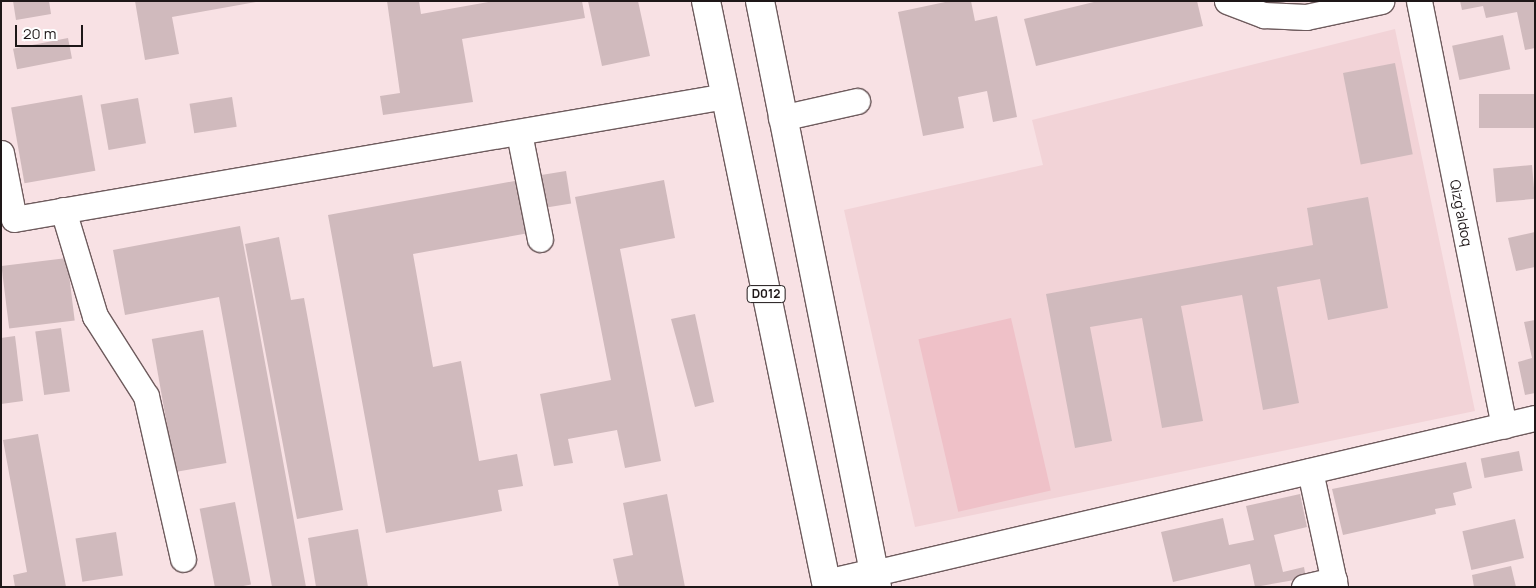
<!DOCTYPE html>
<style>
body{margin:0}
#map{position:relative;width:1536px;height:588px;overflow:hidden;background:#f8e1e4;font-family:Manrope,sans-serif}
div>[style]{position:absolute}
.built>*{inset:0;background:#f2d3d7}
.green>*{inset:0;background:#efc1c8;transform-origin:0 0}
.building>*{inset:0;background:#d0babd;transform-origin:0 0}
.roads{filter:drop-shadow(1px 0 #6e5b5d) drop-shadow(-1px 0 #6e5b5d) drop-shadow(0 1px #6e5b5d) drop-shadow(0 -1px #6e5b5d)}
.minor>*{height:25px;margin:-12.5px;padding:0 12.5px;transform-origin:12.5px;border-radius:12.5px;background:#fff}
.highway>*{height:28px;margin:-14px;padding:0 14px;transform-origin:14px;border-radius:14px;background:#fff}
span{translate:-50% -50%;white-space:nowrap;text-align:center;line-height:1.15;-webkit-text-stroke:4.5px #fff;paint-order:stroke}
.shield-label span{padding:1px 4px;background:#fff;border:1px solid;border-radius:4px;-webkit-text-stroke-width:0}
.shield-label{font-size:12px;color:#1e1718;font-weight:700}
.street-label{font-size:14px;color:#1e1718}
.frame{position:absolute;inset:0;border:2px solid #1e1718;pointer-events:none}
.scale{position:absolute;left:15px;top:25px;width:68px;height:22px;box-sizing:border-box;border:2px solid #1e1718;border-top:0;padding-left:6px;font-size:15px;line-height:18px;white-space:nowrap;color:#1e1718;-webkit-text-stroke:4px #fff;paint-order:stroke}
</style>
<div id="map">
<div class="built">
<div style="clip-path:polygon(1395px 29px,1475px 411px,915px 527px,844px 210px,1043px 165px,1032px 120px)"></div>
</div>
<div class="green">
<div style="left:1011px;top:318px;width:177px;height:95px;rotate:77deg"></div>
</div>
<div class="building">
<div style="clip-path:polygon(13px 1px,49px 1px,51px 14px,16px 20px)"></div>
<div style="clip-path:polygon(135px 1px,256px 1px,256px 2px,172px 17px,179px 54px,145px 60px)"></div>
<div style="clip-path:polygon(387px 1px,419px 1px,421px 14px,494px 1px,582px 1px,585px 18px,462px 39px,473px 102px,383px 115px,380px 96px,400px 93px)"></div>
<div style="clip-path:polygon(588px 1px,638px 1px,650px 56px,602px 66px)"></div>
<div style="clip-path:polygon(950px 1px,971px 1px,975px 21px,997px 16px,1017px 117px,993px 122px,987px 91px,958px 97px,964px 128px,923px 136px,898px 12px)"></div>
<div style="clip-path:polygon(1098px 1px,1197px 1px,1203px 26px,1036px 66px,1024px 19px)"></div>
<div style="clip-path:polygon(1460px 1px,1535px 1px,1535px 48px,1525px 50px,1517px 12px,1486px 18px,1483px 6px,1462px 10px)"></div>
<div style="left:1503px;top:35px;width:35px;height:52px;rotate:78deg"></div>
<div style="left:68px;top:38px;width:21px;height:56px;rotate:79deg"></div>
<div style="left:1395px;top:63px;width:93px;height:53px;rotate:79deg"></div>
<div style="left:1535px;top:94px;width:34px;height:56px;rotate:90deg"></div>
<div style="left:82px;top:95px;width:77px;height:72px;rotate:80deg"></div>
<div style="left:232px;top:97px;width:30px;height:43px;rotate:81deg"></div>
<div style="left:138px;top:98px;width:46px;height:38px;rotate:80deg"></div>
<div style="left:1532px;top:165px;width:34px;height:39px;rotate:85deg"></div>
<div style="left:566px;top:171px;width:33px;height:25px;rotate:81deg"></div>
<div style="clip-path:polygon(520px 180px,529px 233px,413px 254px,433px 367px,461px 361px,479px 461px,517px 454px,523px 486px,498px 490px,502px 511px,386px 533px,328px 215px)"></div>
<div style="clip-path:polygon(664px 180px,675px 238px,620px 249px,661px 461px,625px 468px,617px 430px,568px 439px,573px 463px,554px 466px,540px 394px,611px 380px,575px 197px)"></div>
<div style="clip-path:polygon(1368px 197px,1388px 308px,1328px 320px,1320px 279px,1277px 287px,1299px 403px,1263px 410px,1242px 295px,1181px 306px,1203px 421px,1162px 428px,1142px 318px,1090px 327px,1112px 441px,1075px 448px,1046px 294px,1313px 245px,1307px 208px)"></div>
<div style="clip-path:polygon(240px 226px,252px 291px,306px 587px,272px 587px,219px 297px,125px 315px,113px 250px)"></div>
<div style="clip-path:polygon(1535px 232px,1535px 267px,1516px 271px,1508px 238px)"></div>
<div style="clip-path:polygon(279px 237px,291px 300px,304px 298px,343px 510px,297px 519px,245px 244px)"></div>
<div style="left:67px;top:258px;width:63px;height:66px;rotate:83deg"></div>
<div style="clip-path:polygon(695px 314px,714px 402px,695px 407px,671px 319px)"></div>
<div style="clip-path:polygon(1535px 320px,1535px 393px,1525px 395px,1518px 362px,1532px 358px,1524px 322px)"></div>
<div style="left:61px;top:328px;width:64px;height:26px;rotate:82deg"></div>
<div style="left:203px;top:330px;width:135px;height:52px;rotate:80deg"></div>
<div style="clip-path:polygon(15px 336px,23px 401px,1px 404px,1px 338px)"></div>
<div style="clip-path:polygon(38px 434px,66px 587px,15px 587px,13px 575px,27px 572px,3px 440px)"></div>
<div style="left:1519px;top:451px;width:20px;height:39px;rotate:79deg"></div>
<div style="clip-path:polygon(1466px 462px,1472px 488px,1453px 493px,1456px 505px,1435px 509px,1436px 514px,1343px 535px,1332px 489px)"></div>
<div style="clip-path:polygon(667px 494px,685px 587px,619px 587px,613px 559px,633px 555px,623px 503px)"></div>
<div style="clip-path:polygon(1300px 494px,1307px 527px,1274px 535px,1283px 572px,1304px 567px,1306px 578px,1255px 587px,1250px 564px,1173px 582px,1161px 532px,1223px 518px,1229px 545px,1254px 540px,1246px 506px)"></div>
<div style="left:235px;top:502px;width:84px;height:36px;rotate:79deg"></div>
<div style="left:1515px;top:519px;width:40px;height:54px;rotate:77deg"></div>
<div style="clip-path:polygon(358px 529px,368px 587px,316px 587px,308px 538px)"></div>
<div style="left:116px;top:532px;width:44px;height:41px;rotate:81deg"></div>
<div style="clip-path:polygon(1511px 566px,1516px 587px,1474px 587px,1472px 575px)"></div>
</div>
<div class="roads">
<div class="minor">
<div style="left:1227px;top:1px;width:40px;rotate:21deg"></div>
<div style="left:1264px;top:15px;width:42px;rotate:2.7deg"></div>
<div style="left:1306px;top:17px;width:77px;rotate:-12deg"></div>
<div style="left:1419px;top:1px;width:433px;rotate:78.7deg"></div>
<div style="left:781px;top:118px;width:78px;rotate:-12.6deg"></div>
<div style="left:519px;top:133px;width:108px;rotate:78.8deg"></div>
<div style="left:1px;top:153px;width:67px;rotate:78.9deg"></div>
<div style="left:14px;top:219px;width:722px;rotate:-9.81deg"></div>
<div style="left:63px;top:210px;width:111px;rotate:73.2deg"></div>
<div style="left:95px;top:316px;width:95px;rotate:57.5deg"></div>
<div style="left:146px;top:396px;width:167px;rotate:77.2deg"></div>
<div style="left:1310px;top:471px;width:119px;rotate:77.8deg"></div>
<div style="left:874px;top:573px;width:679px;rotate:-13.2deg"></div>
<div style="left:1304px;top:587px;width:31px;rotate:-13deg"></div>
</div>
<div class="highway">
<div style="left:706px;top:1px;width:598px;rotate:78.33deg"></div>
<div style="left:760px;top:1px;width:598px;rotate:78.71deg"></div>
<div style="left:827px;top:584px;width:48px;rotate:-13.2deg"></div>
</div>
</div>
<div class="shield-label">
<span style="left:766px;top:294px">D012</span>
</div>
<div class="street-label">
<span style="left:1461px;top:213px;rotate:79deg">Qizg'aldoq</span>
</div>
<div class="frame"></div>
<div class="scale">20 m</div>
</div>
